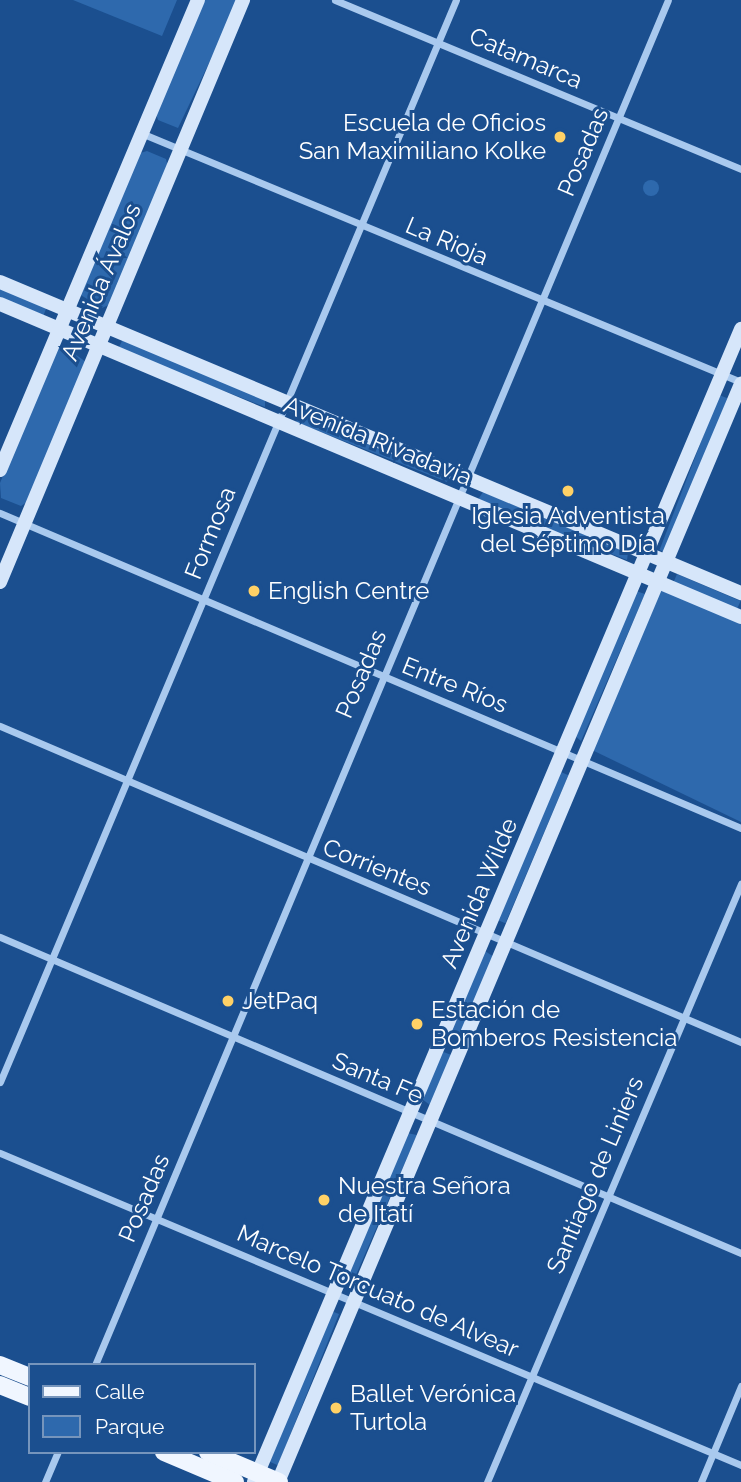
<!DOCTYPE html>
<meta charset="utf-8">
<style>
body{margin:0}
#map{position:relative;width:741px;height:1482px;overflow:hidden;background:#1b4f8f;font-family:Raleway,sans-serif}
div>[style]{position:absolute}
.green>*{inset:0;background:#2e69ad;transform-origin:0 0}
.round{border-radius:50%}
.street>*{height:7px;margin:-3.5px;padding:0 3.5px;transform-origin:3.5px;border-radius:3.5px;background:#a9c9ee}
.secondary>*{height:14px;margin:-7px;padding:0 7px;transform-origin:7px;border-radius:7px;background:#d6e6fa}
.primary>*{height:18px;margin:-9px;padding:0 9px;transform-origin:9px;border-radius:9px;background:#f0f6ff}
.dots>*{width:19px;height:19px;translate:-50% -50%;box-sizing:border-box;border:4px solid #1b4f8f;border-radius:50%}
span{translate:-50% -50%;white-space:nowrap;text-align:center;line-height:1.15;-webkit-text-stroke:6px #1b4f8f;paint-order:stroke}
.street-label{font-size:24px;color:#fff}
.poi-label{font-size:24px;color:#fff}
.right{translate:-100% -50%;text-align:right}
.left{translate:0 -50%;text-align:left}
.legend{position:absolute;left:28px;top:1363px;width:228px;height:91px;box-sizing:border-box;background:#1b4f8f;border:2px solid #7695bc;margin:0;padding:9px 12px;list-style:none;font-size:21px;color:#fff}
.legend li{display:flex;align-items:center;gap:14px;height:35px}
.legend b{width:35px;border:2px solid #7695bc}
</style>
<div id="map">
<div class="green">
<div style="clip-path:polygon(73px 0,177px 0,162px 36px)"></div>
<div style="clip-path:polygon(204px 0,239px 0,178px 128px,158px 120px,155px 111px)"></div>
<div style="clip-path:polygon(147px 151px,166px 159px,168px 168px,111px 304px,102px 308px,79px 294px,137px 154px)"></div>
<div class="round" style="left:643px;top:180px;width:16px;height:16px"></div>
<div style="clip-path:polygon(0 287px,47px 306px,43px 317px,0 299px)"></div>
<div style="clip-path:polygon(123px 339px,265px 400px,265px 407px,118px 349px)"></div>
<div style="clip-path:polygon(64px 346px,86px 362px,30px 500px,21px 506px,1px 498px,0 483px,56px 349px)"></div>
<div style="left:719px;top:395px;width:9px;height:166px;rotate:21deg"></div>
<div style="clip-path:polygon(299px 415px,448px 477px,447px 482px,296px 422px)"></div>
<div style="clip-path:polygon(483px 492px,628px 553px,627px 560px,477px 501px)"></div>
<div style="left:677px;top:574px;width:69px;height:9px;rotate:23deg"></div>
<div style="clip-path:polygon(665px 590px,741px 622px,741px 822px,590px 749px,657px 592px)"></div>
<div style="clip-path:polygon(636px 591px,645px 594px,581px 741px,575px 736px)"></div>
<div style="left:561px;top:772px;width:8px;height:161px;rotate:23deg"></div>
<div style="clip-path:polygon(485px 951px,494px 957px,462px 1035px,448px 1029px)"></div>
<div style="clip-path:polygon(441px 1051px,454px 1056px,430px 1105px,422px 1099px)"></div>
<div style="clip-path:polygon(407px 1133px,417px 1135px,352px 1284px,347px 1278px)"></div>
<div style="left:339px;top:1314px;width:163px;height:9px;rotate:112deg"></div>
</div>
<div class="street">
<div style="left:335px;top:0;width:440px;rotate:22.6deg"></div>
<div style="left:141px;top:133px;width:650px;rotate:22.54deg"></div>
<div style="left:0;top:513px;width:805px;rotate:23.03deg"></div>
<div style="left:0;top:726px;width:806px;rotate:23.1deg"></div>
<div style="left:0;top:937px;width:806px;rotate:23.1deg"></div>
<div style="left:0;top:1082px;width:1174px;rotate:-67.15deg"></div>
<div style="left:0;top:1153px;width:804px;rotate:22.83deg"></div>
<div style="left:95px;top:1365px;width:1480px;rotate:-67.23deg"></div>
<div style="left:45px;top:1482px;width:33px;rotate:-67deg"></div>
<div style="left:487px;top:1482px;width:650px;rotate:-66.99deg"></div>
<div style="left:701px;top:1482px;width:104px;rotate:-67.4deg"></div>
</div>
<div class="secondary">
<div style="left:0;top:282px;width:804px;rotate:22.77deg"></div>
<div style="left:0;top:304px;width:804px;rotate:22.9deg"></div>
<div style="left:0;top:470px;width:510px;rotate:-67.16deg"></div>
<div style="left:0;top:582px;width:631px;rotate:-67.34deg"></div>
<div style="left:254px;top:1482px;width:1252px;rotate:-67.1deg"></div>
<div style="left:278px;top:1482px;width:1192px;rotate:-67.14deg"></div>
</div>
<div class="primary">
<div style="left:0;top:1365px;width:32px;rotate:22deg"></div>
<div style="left:0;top:1385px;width:32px;rotate:22deg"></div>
<div style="left:164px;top:1452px;width:77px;rotate:22.9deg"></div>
<div style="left:208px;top:1452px;width:77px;rotate:22.9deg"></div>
</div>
<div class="dots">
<div style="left:560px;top:137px;background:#ffd166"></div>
<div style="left:568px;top:491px;background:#ffd166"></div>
<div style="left:254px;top:591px;background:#ffd166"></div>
<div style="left:228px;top:1001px;background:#ffd166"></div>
<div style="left:417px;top:1024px;background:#ffd166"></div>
<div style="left:324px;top:1200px;background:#ffd166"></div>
<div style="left:336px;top:1408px;background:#ffd166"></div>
</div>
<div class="street-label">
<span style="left:526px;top:58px;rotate:23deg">Catamarca</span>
<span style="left:583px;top:152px;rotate:-67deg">Posadas</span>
<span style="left:447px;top:241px;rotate:23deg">La Rioja</span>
<span style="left:101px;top:282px;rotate:-67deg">Avenida Ávalos</span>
<span style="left:378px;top:441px;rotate:22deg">Avenida Rivadavia</span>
<span style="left:210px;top:533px;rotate:-68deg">Formosa</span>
<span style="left:361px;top:674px;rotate:-67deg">Posadas</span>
<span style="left:455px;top:685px;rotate:22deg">Entre Ríos</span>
<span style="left:377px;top:867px;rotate:22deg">Corrientes</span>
<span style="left:479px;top:893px;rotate:-67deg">Avenida Wilde</span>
<span style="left:378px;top:1078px;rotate:23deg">Santa Fe</span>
<span style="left:595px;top:1175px;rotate:-67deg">Santiago de Liniers</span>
<span style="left:144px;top:1198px;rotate:-67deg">Posadas</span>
<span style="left:378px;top:1291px;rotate:23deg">Marcelo Torcuato de Alvear</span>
</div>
<div class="poi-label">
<span class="right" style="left:546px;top:137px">Escuela de Oficios<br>San Maximiliano Kolke</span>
<span style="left:568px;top:530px">Iglesia Adventista<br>del Séptimo Día</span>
<span class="left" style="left:268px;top:591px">English Centre</span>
<span class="left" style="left:242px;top:1001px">JetPaq</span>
<span class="left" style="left:431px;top:1024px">Estación de<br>Bomberos Resistencia</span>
<span class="left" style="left:338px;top:1200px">Nuestra Señora<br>de Itatí</span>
<span class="left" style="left:350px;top:1408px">Ballet Verónica<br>Turtola</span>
</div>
<ul class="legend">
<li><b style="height:9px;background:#f0f6ff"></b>Calle</li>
<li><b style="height:19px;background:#2e69ad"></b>Parque</li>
</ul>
</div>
